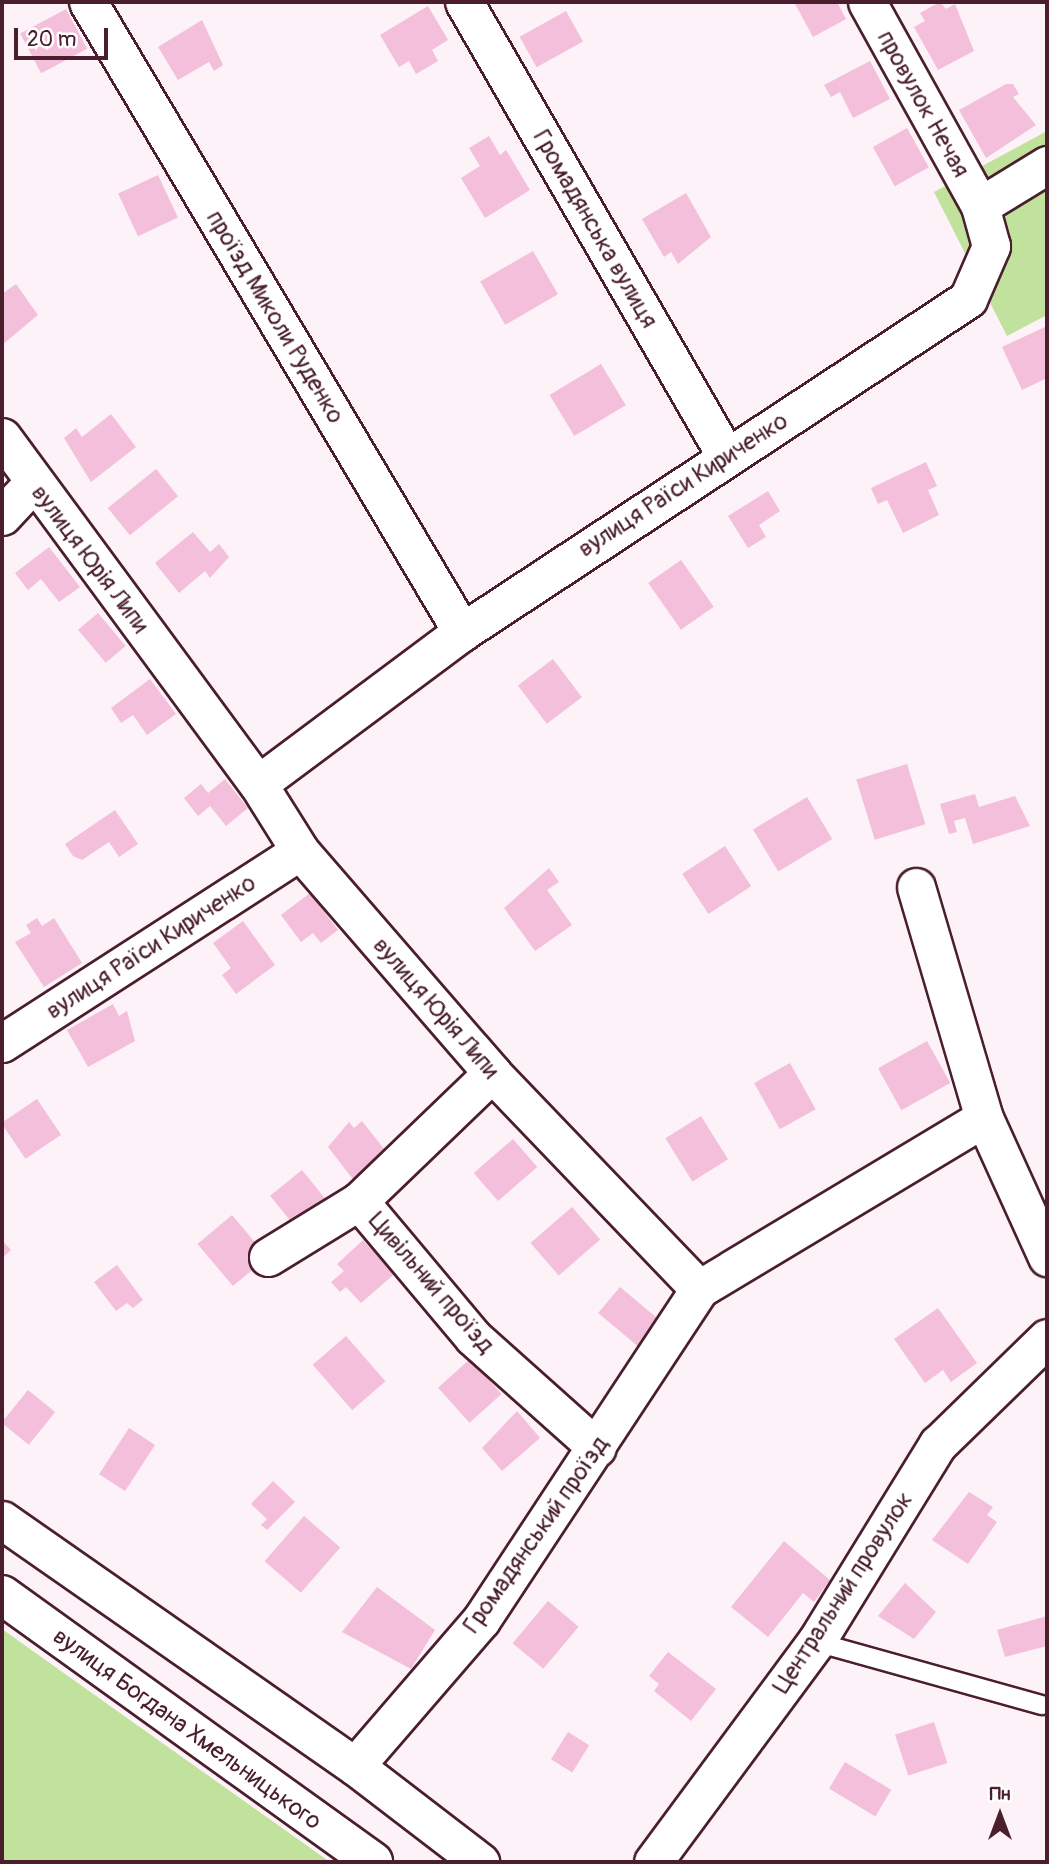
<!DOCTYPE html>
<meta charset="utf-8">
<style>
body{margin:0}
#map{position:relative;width:1049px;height:1864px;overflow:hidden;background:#fdf2f8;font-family:Pangolin,sans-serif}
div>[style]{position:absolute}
.green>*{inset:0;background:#c0e29c}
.building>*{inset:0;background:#f3bfdb;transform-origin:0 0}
.roads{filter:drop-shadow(2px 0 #4a1f2b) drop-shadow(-2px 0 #4a1f2b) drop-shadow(0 2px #4a1f2b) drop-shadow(0 -2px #4a1f2b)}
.service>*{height:18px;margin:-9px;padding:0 9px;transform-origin:9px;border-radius:9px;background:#fff}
.minor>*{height:37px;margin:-18.5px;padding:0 18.5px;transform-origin:18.5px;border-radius:18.5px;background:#fff}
.secondary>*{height:38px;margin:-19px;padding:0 19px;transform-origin:19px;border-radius:19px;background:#fff}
span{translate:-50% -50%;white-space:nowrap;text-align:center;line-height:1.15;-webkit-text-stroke:6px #fff;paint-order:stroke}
.street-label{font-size:24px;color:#4a1f2b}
.frame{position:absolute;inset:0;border:4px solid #4a1f2b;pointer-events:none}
.north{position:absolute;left:965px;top:1780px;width:70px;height:70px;-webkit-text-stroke:5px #fff;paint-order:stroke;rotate:0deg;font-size:19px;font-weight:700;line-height:28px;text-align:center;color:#4a1f2b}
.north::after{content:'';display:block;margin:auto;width:24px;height:32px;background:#4a1f2b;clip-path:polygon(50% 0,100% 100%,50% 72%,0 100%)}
.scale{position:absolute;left:14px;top:28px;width:94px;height:32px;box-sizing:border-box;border:4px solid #4a1f2b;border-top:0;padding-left:9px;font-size:21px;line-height:24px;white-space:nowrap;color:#4a1f2b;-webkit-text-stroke:5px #fff;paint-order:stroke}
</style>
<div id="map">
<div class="green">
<div style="clip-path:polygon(1047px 131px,1047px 315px,1007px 336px,934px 192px)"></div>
<div style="clip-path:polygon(2px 1629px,120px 1713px,330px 1862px,2px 1862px)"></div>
</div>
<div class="building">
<div style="clip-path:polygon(794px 2px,837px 2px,846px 19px,813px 37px)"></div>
<div style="clip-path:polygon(940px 2px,946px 9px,955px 4px,974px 51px,938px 70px,914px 27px,925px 21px,920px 13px)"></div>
<div style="clip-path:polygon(428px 6px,448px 40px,432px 50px,438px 61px,416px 74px,409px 61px,399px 67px,380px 35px)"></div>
<div style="left:66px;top:9px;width:45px;height:52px;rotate:62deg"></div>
<div style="left:566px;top:11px;width:35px;height:53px;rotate:61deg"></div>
<div style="clip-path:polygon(202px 20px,223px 65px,214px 71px,209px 62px,178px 80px,158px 47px)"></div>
<div style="clip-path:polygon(870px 61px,890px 99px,853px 118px,840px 92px,831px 97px,824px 85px)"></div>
<div style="clip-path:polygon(1006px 84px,1013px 84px,1019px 94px,1013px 97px,1036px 125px,986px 158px,959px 110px)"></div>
<div style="left:907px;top:128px;width:45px;height:39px;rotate:61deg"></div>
<div style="clip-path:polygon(489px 136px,500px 155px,506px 150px,530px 190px,485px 218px,461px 178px,480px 166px,469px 148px)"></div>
<div style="left:158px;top:175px;width:47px;height:44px;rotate:65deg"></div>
<div style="clip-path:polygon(686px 193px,711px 237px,678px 264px,671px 252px,664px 257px,642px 219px)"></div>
<div style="left:533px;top:251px;width:50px;height:61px;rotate:60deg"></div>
<div style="clip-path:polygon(16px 284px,38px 315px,2px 345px,2px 294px)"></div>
<div style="clip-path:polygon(1047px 326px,1047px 378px,1022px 390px,1002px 347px)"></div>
<div style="left:601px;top:364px;width:48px;height:60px;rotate:59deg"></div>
<div style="clip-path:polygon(111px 414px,136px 447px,91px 482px,64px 438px,76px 428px,82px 437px)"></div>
<div style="clip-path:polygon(926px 462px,937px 486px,928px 490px,939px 515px,903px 533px,887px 500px,878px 504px,871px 488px)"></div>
<div style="left:156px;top:469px;width:35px;height:62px;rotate:51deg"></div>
<div style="clip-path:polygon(768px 491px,780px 511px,759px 525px,766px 537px,748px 548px,728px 516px)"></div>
<div style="clip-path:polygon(193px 532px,210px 552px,219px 544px,229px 557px,210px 578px,205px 571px,179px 593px,155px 563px)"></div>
<div style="clip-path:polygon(49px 547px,80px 587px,59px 602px,41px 579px,28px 590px,15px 573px)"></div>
<div style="left:681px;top:560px;width:57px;height:40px;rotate:55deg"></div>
<div style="left:98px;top:613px;width:43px;height:26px;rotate:50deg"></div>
<div style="left:553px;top:659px;width:48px;height:44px;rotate:53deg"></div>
<div style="clip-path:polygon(150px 679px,176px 714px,147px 735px,133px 715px,121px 723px,111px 708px)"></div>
<div style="left:907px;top:764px;width:63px;height:53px;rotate:73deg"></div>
<div style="clip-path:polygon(225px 779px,248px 808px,226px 826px,210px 806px,198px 816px,184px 798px,201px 784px,208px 793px)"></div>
<div style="clip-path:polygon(975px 794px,979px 807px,1015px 796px,1030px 826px,973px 844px,965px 818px,954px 821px,957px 832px,949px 834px,940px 804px)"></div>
<div style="left:807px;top:797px;width:49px;height:63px;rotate:59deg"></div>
<div style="clip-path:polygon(115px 810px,138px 844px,119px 857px,109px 842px,82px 860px,73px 856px,65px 844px)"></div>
<div style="left:725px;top:846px;width:48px;height:51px;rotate:57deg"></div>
<div style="clip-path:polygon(549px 868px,559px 882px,547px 890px,572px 925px,535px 951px,504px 908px)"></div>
<div style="clip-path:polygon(310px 893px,338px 930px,321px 943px,313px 933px,301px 942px,281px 915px)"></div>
<div style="clip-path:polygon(37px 918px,42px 926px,54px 918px,82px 963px,44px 987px,15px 942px,31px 933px,26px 925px)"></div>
<div style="clip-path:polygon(243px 921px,275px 965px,236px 994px,222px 975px,231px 968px,213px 943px)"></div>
<div style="clip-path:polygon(113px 1004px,119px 1016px,127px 1011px,135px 1041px,88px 1067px,67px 1030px)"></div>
<div style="left:927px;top:1041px;width:48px;height:56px;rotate:61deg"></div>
<div style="left:790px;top:1063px;width:53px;height:41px;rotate:61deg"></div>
<div style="left:37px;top:1099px;width:43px;height:43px;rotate:56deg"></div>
<div style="left:701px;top:1116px;width:51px;height:42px;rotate:58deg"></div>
<div style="clip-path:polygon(362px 1121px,389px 1155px,355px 1182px,328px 1147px,349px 1122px,354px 1128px)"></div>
<div style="left:513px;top:1139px;width:37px;height:52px;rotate:49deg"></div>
<div style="left:302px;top:1170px;width:45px;height:41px;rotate:51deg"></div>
<div style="left:572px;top:1207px;width:43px;height:55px;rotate:49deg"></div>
<div style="left:232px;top:1215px;width:55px;height:45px;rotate:50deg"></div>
<div style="clip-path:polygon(2px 1240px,11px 1250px,2px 1258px)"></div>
<div style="clip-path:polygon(363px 1240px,370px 1248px,375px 1243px,399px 1270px,361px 1303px,346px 1287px,340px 1292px,331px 1282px,344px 1271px,337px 1264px)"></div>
<div style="clip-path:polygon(117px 1265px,143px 1300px,133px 1308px,127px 1303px,116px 1311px,94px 1282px)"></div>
<div style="left:620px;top:1287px;width:60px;height:34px;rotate:40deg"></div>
<div style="clip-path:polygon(938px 1308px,977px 1363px,951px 1382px,943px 1370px,925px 1383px,894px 1339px)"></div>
<div style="left:346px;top:1336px;width:60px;height:44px;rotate:49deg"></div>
<div style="left:470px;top:1359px;width:47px;height:43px;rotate:48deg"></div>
<div style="left:28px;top:1390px;width:35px;height:42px;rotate:39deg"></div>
<div style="clip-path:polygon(517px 1411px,540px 1438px,502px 1471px,482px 1448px)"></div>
<div style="left:129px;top:1428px;width:31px;height:55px;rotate:33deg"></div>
<div style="clip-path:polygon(273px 1481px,295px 1502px,267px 1530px,261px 1525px,267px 1519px,251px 1504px)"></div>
<div style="clip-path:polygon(969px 1492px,993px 1507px,987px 1515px,997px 1522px,968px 1564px,932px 1540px)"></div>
<div style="left:304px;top:1516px;width:48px;height:60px;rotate:41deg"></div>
<div style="clip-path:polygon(784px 1541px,830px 1580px,814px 1602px,803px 1593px,768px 1637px,731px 1607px)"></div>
<div style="clip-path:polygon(905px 1583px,936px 1612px,914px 1639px,878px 1616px)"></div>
<div style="clip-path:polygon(377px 1587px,435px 1630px,411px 1669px,342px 1632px)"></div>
<div style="left:548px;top:1601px;width:40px;height:55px;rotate:40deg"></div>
<div style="clip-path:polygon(1047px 1616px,1047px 1646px,1005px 1657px,997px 1630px)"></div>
<div style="clip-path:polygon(668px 1652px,716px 1689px,691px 1721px,654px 1691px,659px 1684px,649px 1676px)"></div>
<div style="left:934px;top:1722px;width:43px;height:41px;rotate:72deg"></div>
<div style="left:568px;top:1732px;width:25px;height:32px;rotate:32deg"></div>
<div style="left:845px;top:1762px;width:54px;height:31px;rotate:31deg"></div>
</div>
<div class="roads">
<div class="service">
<div style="left:816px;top:1642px;width:235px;rotate:15.6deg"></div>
</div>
<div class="minor">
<div style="left:88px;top:2px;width:733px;rotate:59.3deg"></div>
<div style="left:464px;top:2px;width:524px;rotate:60.01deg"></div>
<div style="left:867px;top:2px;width:233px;rotate:61deg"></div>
<div style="left:2px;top:437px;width:431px;rotate:53.6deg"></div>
<div style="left:258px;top:784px;width:79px;rotate:57.9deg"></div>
<div style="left:300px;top:851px;width:294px;rotate:49.1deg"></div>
<div style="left:492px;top:1073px;width:299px;rotate:46.2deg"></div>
<div style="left:699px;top:1289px;width:332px;rotate:-31deg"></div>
<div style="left:2px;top:516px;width:45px;rotate:-46.8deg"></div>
<div style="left:258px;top:784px;width:254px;rotate:-36.7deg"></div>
<div style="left:462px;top:632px;width:606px;rotate:-33.35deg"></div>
<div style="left:968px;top:299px;width:58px;rotate:-66.5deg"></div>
<div style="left:991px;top:246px;width:41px;rotate:-105.4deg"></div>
<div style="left:980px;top:206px;width:79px;rotate:-31.5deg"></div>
<div style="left:916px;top:887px;width:241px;rotate:73.6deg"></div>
<div style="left:984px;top:1118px;width:153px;rotate:65.6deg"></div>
<div style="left:2px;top:1043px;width:354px;rotate:-32.8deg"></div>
<div style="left:359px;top:1201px;width:177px;rotate:50deg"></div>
<div style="left:473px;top:1337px;width:166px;rotate:41.8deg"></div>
<div style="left:268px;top:1257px;width:107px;rotate:-31.6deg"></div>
<div style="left:359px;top:1201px;width:185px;rotate:-43.9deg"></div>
<div style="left:2px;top:1520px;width:430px;rotate:34.9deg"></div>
<div style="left:355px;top:1766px;width:158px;rotate:37.5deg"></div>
<div style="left:355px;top:1766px;width:193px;rotate:-49.2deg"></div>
<div style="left:481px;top:1620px;width:396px;rotate:-56.6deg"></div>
<div style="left:653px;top:1862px;width:274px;rotate:-53.5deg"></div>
<div style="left:816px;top:1642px;width:233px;rotate:-58.4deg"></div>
<div style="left:938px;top:1444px;width:152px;rotate:-44.2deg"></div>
</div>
<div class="secondary">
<div style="left:2px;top:1595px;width:457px;rotate:35.7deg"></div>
</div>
</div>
<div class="street-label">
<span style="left:923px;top:104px;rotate:61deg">провулок Нечая</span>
<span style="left:595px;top:229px;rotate:60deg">Громадянська вулиця</span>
<span style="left:275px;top:317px;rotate:59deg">проїзд Миколи Руденко</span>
<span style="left:683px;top:485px;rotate:-33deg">вулиця Раїси Кириченко</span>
<span style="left:90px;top:559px;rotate:53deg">вулиця Юрія Липи</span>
<span style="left:151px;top:947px;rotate:-33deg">вулиця Раїси Кириченко</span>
<span style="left:436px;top:1008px;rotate:49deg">вулиця Юрія Липи</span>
<span style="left:431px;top:1283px;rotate:49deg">Цивільний проїзд</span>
<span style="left:536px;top:1535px;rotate:-55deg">Громадянський проїзд</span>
<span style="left:843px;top:1593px;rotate:-57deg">Центральний провулок</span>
<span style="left:187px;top:1729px;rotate:36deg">вулиця Богдана Хмельницького</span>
</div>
<div class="frame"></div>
<div class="north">Пн</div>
<div class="scale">20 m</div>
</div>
